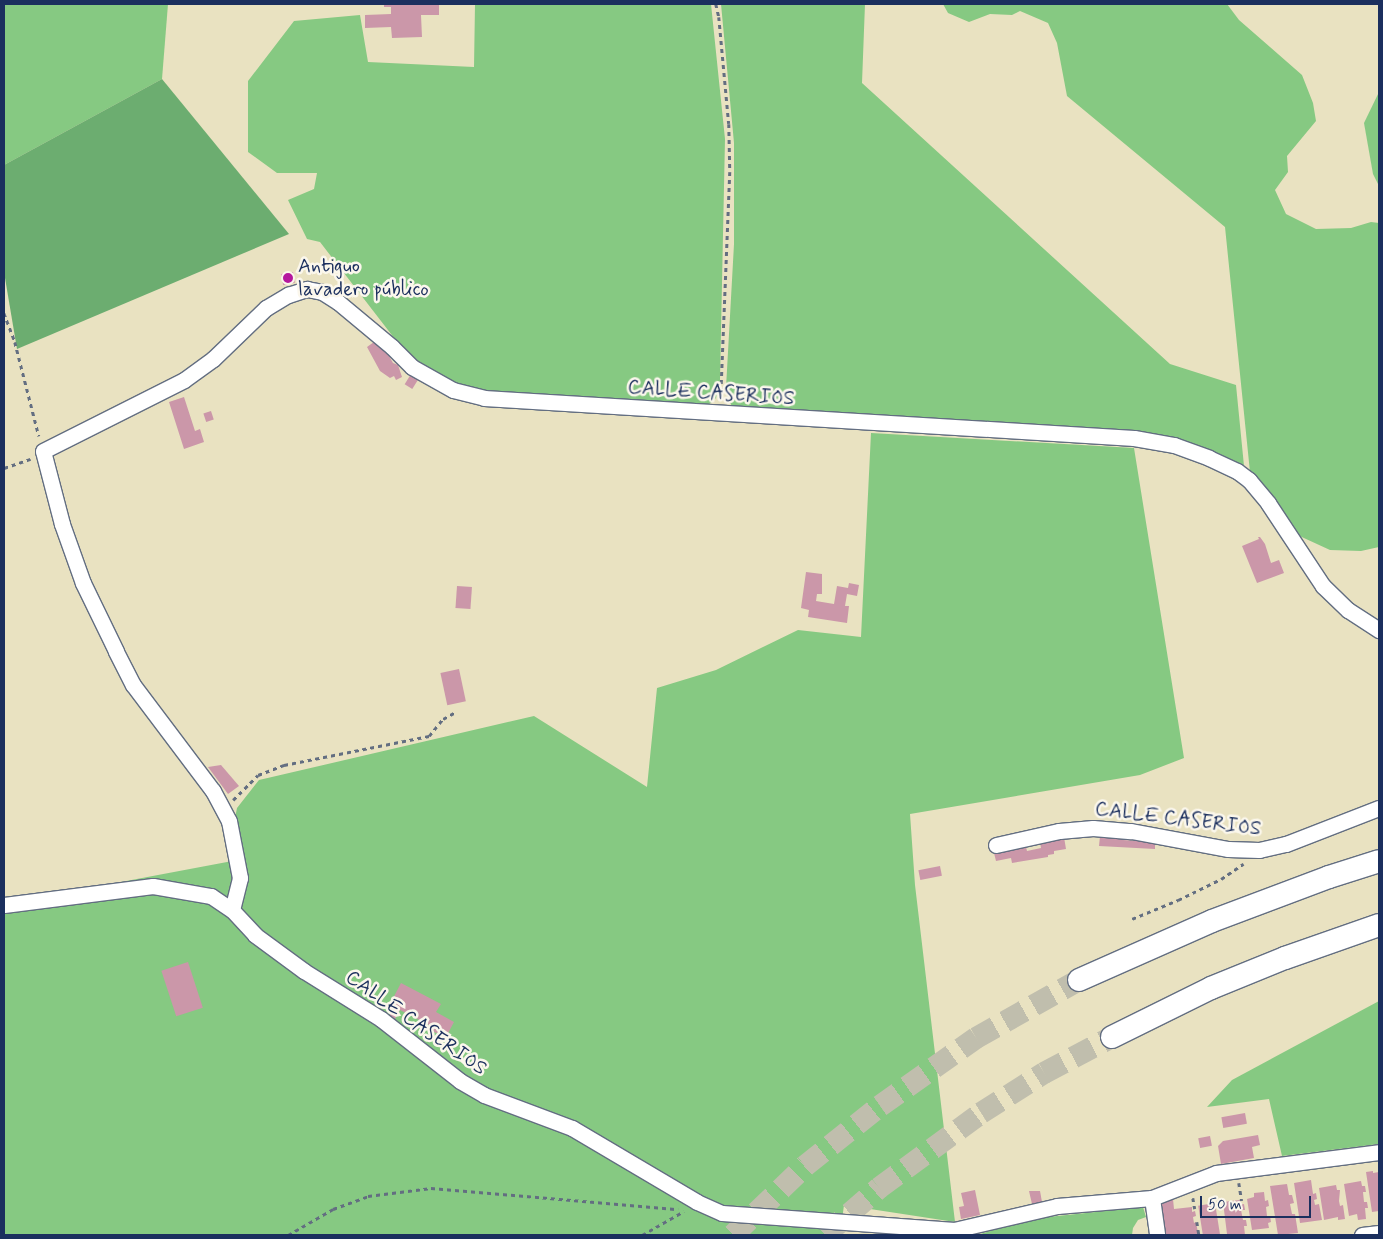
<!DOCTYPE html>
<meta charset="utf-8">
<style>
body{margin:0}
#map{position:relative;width:1383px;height:1239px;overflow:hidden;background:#e9e2c1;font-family:Mynerve,sans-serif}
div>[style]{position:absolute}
.green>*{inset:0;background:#86c982}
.forest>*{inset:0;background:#6cad70}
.building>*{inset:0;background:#cb97a9;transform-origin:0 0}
.highway-tunnel>*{height:22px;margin-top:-11px;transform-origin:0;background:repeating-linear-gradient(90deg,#c0bead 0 22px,transparent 0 33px)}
.path>*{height:2.5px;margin-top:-1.25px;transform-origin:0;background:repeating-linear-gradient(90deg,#636e81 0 4px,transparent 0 8px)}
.roads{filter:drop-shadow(1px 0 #636e81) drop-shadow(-1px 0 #636e81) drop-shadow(0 1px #636e81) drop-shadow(0 -1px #636e81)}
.minor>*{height:15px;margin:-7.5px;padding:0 7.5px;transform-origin:7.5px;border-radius:7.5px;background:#fff}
.highway>*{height:22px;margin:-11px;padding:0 11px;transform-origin:11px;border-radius:11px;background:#fff}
.dots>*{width:14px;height:14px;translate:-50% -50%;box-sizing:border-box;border:2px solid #fbf7ec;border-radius:50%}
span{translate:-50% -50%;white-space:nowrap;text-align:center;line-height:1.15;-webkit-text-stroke:5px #fbf7ec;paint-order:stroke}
.poi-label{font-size:20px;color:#1b2f5e}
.left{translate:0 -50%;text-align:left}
.street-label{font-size:20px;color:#1b2f5e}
.frame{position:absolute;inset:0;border:5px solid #1b2f5e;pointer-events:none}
.scale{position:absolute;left:1200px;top:1196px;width:111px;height:22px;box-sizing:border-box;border:2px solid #1b2f5e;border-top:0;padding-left:6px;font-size:15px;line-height:18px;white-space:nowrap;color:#1b2f5e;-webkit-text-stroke:4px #fbf7ec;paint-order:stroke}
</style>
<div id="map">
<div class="green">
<div style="clip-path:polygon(4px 4px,168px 4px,162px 79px,4px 165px)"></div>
<div style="clip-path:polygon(475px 4px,711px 4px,725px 139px,720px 380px,716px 398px,707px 406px,481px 393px,439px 378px,408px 356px,320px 242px,307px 239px,288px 200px,314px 189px,317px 173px,277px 173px,248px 152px,248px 81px,294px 21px,360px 15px,368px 62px,474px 67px)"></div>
<div style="clip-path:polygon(721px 4px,865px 4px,862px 83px,1170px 364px,1236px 385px,1244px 466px,1181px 442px,1129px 430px,997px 426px,733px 408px,728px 399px,726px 388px,734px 244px,734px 143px)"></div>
<div style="clip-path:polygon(943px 4px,1227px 4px,1239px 20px,1302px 75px,1313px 103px,1316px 121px,1287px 156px,1288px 172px,1275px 190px,1286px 214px,1316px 229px,1351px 228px,1371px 222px,1379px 223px,1379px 547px,1361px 551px,1330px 550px,1293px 533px,1250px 472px,1225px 227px,1067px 96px,1057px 43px,1048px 23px,1020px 11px,1012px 15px,990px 14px,969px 22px,948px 13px)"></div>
<div style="clip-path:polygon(1379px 92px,1379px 186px,1373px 174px,1364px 123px)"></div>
<div style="clip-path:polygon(871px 433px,1134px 448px,1184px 758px,1140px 775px,910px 814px,915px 885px,955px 1222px,844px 1205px,840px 1235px,4px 1235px,4px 904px,243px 859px,234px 823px,237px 808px,259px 780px,534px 716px,647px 787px,657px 688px,716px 670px,798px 630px,861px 637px)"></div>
<div style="clip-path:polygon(1379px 1001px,1379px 1144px,1282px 1156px,1269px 1099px,1207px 1107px,1232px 1080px)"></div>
<div style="clip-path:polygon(1143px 1207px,1146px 1217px,1138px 1220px,1133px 1228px,1132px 1235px,977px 1235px,1029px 1219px)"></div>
</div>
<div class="forest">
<div style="clip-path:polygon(162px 79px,289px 234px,17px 349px,4px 272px,4px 165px)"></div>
</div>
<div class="building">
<div style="clip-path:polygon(384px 4px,439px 4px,439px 15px,421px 15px,422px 37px,392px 38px,391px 27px,365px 28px,365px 15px,391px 14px,391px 7px,384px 7px)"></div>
<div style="left:293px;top:272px;width:11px;height:12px;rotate:80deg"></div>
<div style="clip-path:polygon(374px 342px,385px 349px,393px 363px,398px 365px,402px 377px,396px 380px,394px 376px,390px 378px,380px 371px,367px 347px)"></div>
<div style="left:411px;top:374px;width:9px;height:12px;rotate:32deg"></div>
<div style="clip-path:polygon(184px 397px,195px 431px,200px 429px,204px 442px,184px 449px,169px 402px)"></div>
<div style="left:211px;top:411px;width:9px;height:8px;rotate:72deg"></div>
<div style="clip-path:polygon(1258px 537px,1260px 537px,1265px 544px,1271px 563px,1279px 560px,1284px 573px,1257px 583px,1242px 546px,1259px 539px)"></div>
<div style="clip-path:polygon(806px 572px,822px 574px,822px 594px,817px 594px,816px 601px,834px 604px,837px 586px,848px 588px,849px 583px,859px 585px,857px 596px,847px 594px,845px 606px,849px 606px,847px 623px,808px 617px,809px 610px,801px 608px)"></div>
<div style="left:457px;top:586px;width:15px;height:22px;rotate:4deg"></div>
<div style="left:459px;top:669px;width:33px;height:19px;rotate:78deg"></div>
<div style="clip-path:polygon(221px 765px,239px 786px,228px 794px,208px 767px)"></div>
<div style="clip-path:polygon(1100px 836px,1123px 837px,1123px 840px,1155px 842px,1155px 849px,1099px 846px)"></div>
<div style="clip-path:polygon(1064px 837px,1066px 849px,1054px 851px,1054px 854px,1048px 855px,1048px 857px,1012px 863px,1011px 858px,996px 861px,994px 853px,1026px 847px,1027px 851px,1041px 848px,1040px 842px)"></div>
<div style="left:940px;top:866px;width:10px;height:22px;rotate:79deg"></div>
<div style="left:188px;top:962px;width:48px;height:28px;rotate:72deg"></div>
<div style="clip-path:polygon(401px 983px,441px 1004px,436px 1012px,454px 1022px,446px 1037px,434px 1032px,428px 1028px,429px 1025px,400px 1010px,395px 1019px,389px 1016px,394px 1006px,390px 1004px)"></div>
<div style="left:1245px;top:1113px;width:11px;height:24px;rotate:80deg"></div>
<div style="clip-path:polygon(1258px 1135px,1260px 1145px,1252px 1147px,1254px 1158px,1221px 1164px,1218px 1146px,1223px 1141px)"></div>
<div style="left:1210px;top:1136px;width:10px;height:12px;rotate:79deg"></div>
<div style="clip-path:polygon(1373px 1171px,1373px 1173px,1379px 1172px,1379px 1211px,1372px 1212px,1366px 1172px)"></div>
<div style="clip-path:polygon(1311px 1180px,1313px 1194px,1316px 1193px,1317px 1199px,1314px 1200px,1315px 1205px,1319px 1204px,1322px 1220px,1300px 1223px,1294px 1183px)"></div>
<div style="clip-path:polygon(1361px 1181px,1362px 1186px,1365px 1186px,1366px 1192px,1363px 1192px,1364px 1202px,1367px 1202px,1368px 1208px,1365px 1208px,1366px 1219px,1358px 1220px,1357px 1214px,1349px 1216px,1344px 1184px)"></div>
<div style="clip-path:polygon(1287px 1184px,1289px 1195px,1292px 1195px,1294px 1203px,1290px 1204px,1292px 1214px,1295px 1214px,1298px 1233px,1278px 1235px,1270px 1186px)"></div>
<div style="clip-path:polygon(1336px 1185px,1337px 1190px,1340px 1190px,1339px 1201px,1340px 1206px,1343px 1205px,1345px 1219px,1338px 1220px,1338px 1217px,1324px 1220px,1319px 1188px)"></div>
<div style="clip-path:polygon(975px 1190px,980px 1215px,961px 1219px,959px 1207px,964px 1206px,961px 1193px)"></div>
<div style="clip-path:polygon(1029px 1191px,1040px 1191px,1042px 1202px,1032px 1204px)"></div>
<div style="clip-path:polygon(1264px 1192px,1265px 1201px,1268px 1200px,1269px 1206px,1266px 1207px,1267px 1216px,1270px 1216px,1271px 1222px,1268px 1223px,1269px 1228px,1252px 1230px,1247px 1199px,1254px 1197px,1254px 1193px)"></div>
<div style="clip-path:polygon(1173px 1199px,1174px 1209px,1192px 1207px,1192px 1212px,1195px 1211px,1196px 1216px,1193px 1217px,1194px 1223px,1196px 1222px,1198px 1233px,1196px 1235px,1166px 1235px,1161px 1204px)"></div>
<div style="clip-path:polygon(1240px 1200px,1240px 1205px,1244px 1204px,1245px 1210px,1241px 1210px,1243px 1220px,1246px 1220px,1247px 1226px,1244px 1226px,1245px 1235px,1231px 1235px,1227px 1234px,1223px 1202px)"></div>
<div style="left:1215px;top:1203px;width:32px;height:17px;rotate:81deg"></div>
</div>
<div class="highway-tunnel">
<div style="left:733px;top:1235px;width:100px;rotate:-43.8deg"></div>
<div style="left:805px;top:1166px;width:96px;rotate:-38.7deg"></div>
<div style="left:880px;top:1106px;width:118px;rotate:-35.3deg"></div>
<div style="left:976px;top:1038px;width:118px;rotate:-29.4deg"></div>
<div style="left:825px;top:1235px;width:72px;rotate:-41deg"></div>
<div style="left:879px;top:1188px;width:127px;rotate:-36.3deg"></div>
<div style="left:981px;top:1113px;width:75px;rotate:-32.4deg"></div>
<div style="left:1044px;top:1073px;width:77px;rotate:-27.9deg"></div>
</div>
<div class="path">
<div style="left:716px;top:4px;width:13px;rotate:77deg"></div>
<div style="left:719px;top:17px;width:107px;rotate:84.7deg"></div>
<div style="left:729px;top:124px;width:48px;rotate:88.8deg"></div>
<div style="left:730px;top:172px;width:227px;rotate:92.3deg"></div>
<div style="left:4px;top:313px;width:31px;rotate:69deg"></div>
<div style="left:15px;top:342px;width:97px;rotate:75.7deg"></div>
<div style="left:4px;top:468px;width:28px;rotate:-19deg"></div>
<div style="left:233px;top:800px;width:35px;rotate:-45deg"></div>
<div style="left:258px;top:775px;width:28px;rotate:-21deg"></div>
<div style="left:284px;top:765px;width:148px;rotate:-11.3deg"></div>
<div style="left:429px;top:736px;width:22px;rotate:-51deg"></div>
<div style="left:443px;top:719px;width:13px;rotate:-29deg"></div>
<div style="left:1132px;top:919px;width:50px;rotate:-22.4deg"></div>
<div style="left:1178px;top:900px;width:48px;rotate:-26deg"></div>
<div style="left:1221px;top:879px;width:27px;rotate:-34deg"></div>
<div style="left:1239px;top:1183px;width:18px;rotate:81deg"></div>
<div style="left:1193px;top:1198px;width:11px;rotate:80deg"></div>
<div style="left:1197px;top:1222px;width:13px;rotate:81deg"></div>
<div style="left:288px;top:1235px;width:52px;rotate:-30deg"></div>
<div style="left:333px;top:1209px;width:37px;rotate:-20deg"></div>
<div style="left:368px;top:1196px;width:64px;rotate:-7.2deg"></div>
<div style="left:431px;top:1188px;width:248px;rotate:4.9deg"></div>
<div style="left:642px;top:1235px;width:48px;rotate:-29.7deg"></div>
</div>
<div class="roads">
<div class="minor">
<div style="left:996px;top:845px;width:65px;rotate:-12.5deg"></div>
<div style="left:1059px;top:831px;width:34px;rotate:-5deg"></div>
<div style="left:1093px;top:828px;width:38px;rotate:5deg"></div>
<div style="left:1131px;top:831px;width:99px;rotate:10.5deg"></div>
<div style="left:1228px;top:849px;width:31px;rotate:2deg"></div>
<div style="left:1259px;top:850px;width:28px;rotate:-13deg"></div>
<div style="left:1286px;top:844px;width:100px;rotate:-21.2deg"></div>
<div style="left:4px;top:905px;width:150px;rotate:-7.3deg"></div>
<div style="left:153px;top:886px;width:59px;rotate:9.8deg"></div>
<div style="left:211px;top:896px;width:25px;rotate:34deg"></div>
<div style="left:232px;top:910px;width:34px;rotate:47deg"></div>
<div style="left:255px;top:935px;width:61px;rotate:36.3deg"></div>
<div style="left:304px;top:971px;width:91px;rotate:31.9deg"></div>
<div style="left:381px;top:1019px;width:100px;rotate:38.1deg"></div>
<div style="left:460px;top:1081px;width:28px;rotate:30deg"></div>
<div style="left:484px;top:1095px;width:94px;rotate:20.6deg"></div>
<div style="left:572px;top:1128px;width:145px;rotate:30.6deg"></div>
<div style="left:697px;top:1202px;width:27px;rotate:24deg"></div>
<div style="left:722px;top:1213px;width:233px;rotate:4.2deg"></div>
<div style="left:954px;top:1230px;width:106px;rotate:-13.1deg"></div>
<div style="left:1057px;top:1206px;width:95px;rotate:-4.8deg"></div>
<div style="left:1152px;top:1198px;width:69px;rotate:-21.3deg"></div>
<div style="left:1216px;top:1173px;width:164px;rotate:-7.3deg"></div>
<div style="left:232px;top:910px;width:33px;rotate:-76deg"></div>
<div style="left:240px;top:878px;width:58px;rotate:-100.9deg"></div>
<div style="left:229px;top:821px;width:34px;rotate:-118deg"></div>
<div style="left:213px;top:791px;width:133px;rotate:-127deg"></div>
<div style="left:133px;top:685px;width:38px;rotate:-117deg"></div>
<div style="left:116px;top:651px;width:76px;rotate:-115.9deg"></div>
<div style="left:83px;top:583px;width:63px;rotate:-109.6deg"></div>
<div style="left:62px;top:524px;width:75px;rotate:-104.6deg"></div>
<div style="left:43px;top:451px;width:158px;rotate:-26.7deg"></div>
<div style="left:184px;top:380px;width:36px;rotate:-36deg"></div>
<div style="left:213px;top:359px;width:74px;rotate:-43.9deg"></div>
<div style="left:266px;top:308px;width:26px;rotate:-31deg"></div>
<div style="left:288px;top:295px;width:20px;rotate:-18deg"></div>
<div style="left:307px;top:289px;width:15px;rotate:11deg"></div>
<div style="left:322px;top:292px;width:19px;rotate:32deg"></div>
<div style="left:338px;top:302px;width:70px;rotate:39.8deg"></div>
<div style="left:392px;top:347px;width:28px;rotate:45deg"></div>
<div style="left:412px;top:367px;width:47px;rotate:29.3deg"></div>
<div style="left:453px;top:390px;width:32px;rotate:14deg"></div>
<div style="left:484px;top:398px;width:651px;rotate:3.52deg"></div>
<div style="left:1134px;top:438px;width:41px;rotate:9.9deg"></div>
<div style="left:1174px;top:445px;width:37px;rotate:20deg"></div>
<div style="left:1209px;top:458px;width:31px;rotate:25deg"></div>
<div style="left:1237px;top:471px;width:15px;rotate:37deg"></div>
<div style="left:1249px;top:480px;width:30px;rotate:50deg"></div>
<div style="left:1268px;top:503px;width:100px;rotate:56.5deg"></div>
<div style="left:1323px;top:586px;width:35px;rotate:44deg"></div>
<div style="left:1348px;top:610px;width:37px;rotate:33deg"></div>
<div style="left:1152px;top:1198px;width:37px;rotate:82deg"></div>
<div style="left:1362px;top:1235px;width:17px;rotate:-7deg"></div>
</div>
<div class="highway">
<div style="left:1079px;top:980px;width:145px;rotate:-23.9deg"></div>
<div style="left:1212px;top:921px;width:125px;rotate:-20.6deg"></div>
<div style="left:1329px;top:877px;width:52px;rotate:-17.7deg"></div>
<div style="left:1112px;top:1037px;width:110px;rotate:-26.3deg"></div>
<div style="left:1211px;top:988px;width:80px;rotate:-22.1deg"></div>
<div style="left:1285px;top:958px;width:100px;rotate:-19.3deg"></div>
</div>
</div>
<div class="dots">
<div style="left:288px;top:278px;background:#b5179e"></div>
</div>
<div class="poi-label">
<span class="left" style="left:298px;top:278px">Antiguo<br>lavadero público</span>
</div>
<div class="street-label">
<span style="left:711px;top:393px;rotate:4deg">CALLE CASERIOS</span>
<span style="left:1178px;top:819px;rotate:7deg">CALLE CASERIOS</span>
<span style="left:416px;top:1023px;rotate:35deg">CALLE CASERIOS</span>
</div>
<div class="frame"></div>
<div class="scale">50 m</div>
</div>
